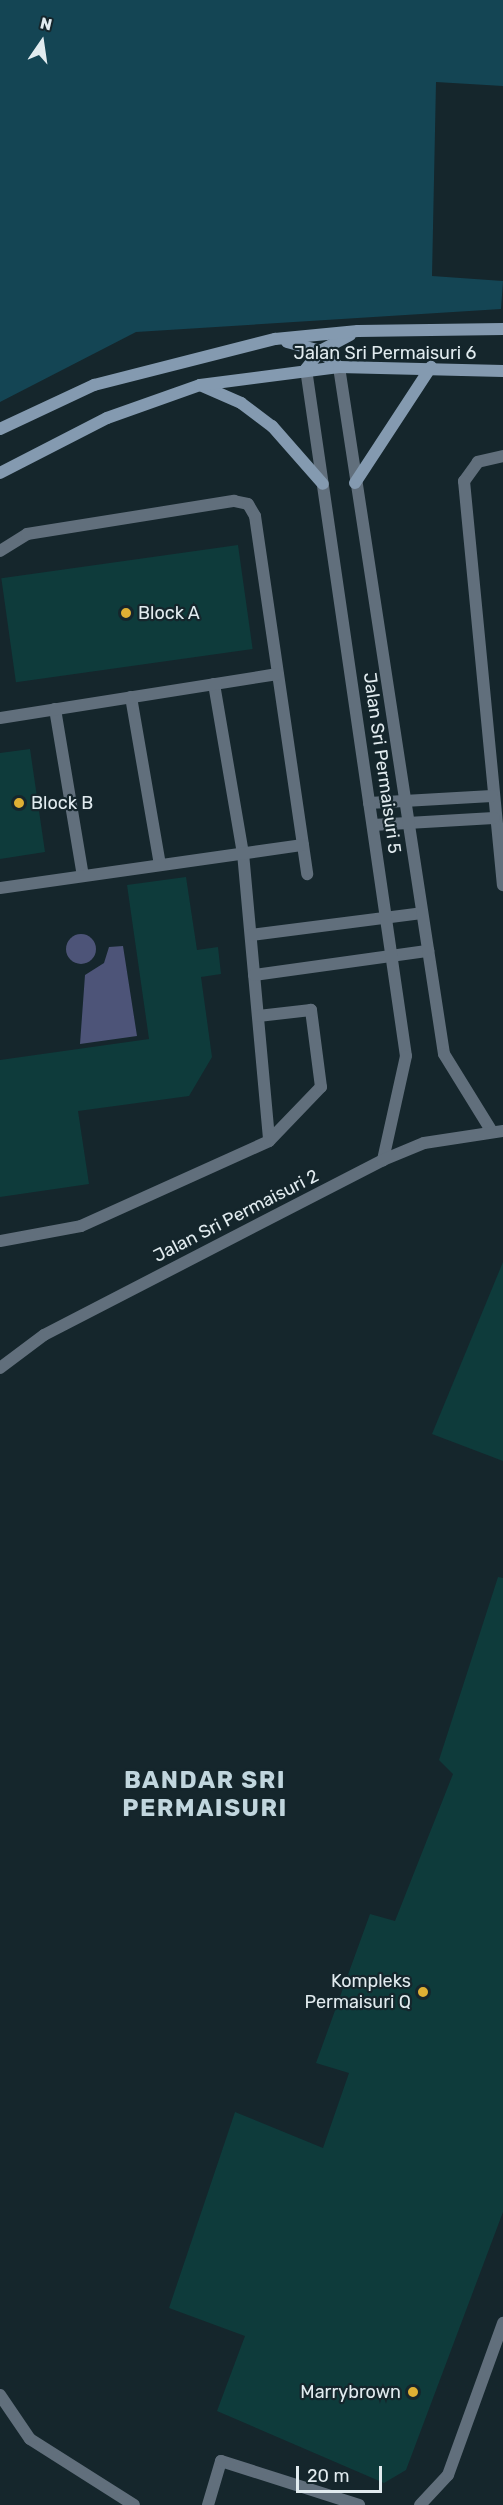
<!DOCTYPE html>
<style>
body{margin:0}
#map{position:relative;width:503px;height:2505px;overflow:hidden;background:#15262c;font-family:Rubik,sans-serif}
div>[style]{position:absolute}
.green>*{inset:0;background:#144554}
.water>*{inset:0;background:#4d5478}
.round{border-radius:50%}
.building>*{inset:0;background:#0e3b3b;transform-origin:0 0}
.lane>*{height:12px;margin:-6px;padding:0 6px;transform-origin:6px;border-radius:6px;background:#616f7c}
.street>*{height:12px;margin:-6px;padding:0 6px;transform-origin:6px;border-radius:6px;background:#616f7c}
.secondary>*{height:12px;margin:-6px;padding:0 6px;transform-origin:6px;border-radius:6px;background:#849ab0}
.dots>*{width:16px;height:16px;translate:-50% -50%;box-sizing:border-box;border:3px solid #15262c;border-radius:50%}
span{translate:-50% -50%;white-space:nowrap;text-align:center;line-height:1.15;-webkit-text-stroke:4.5px #15262c;paint-order:stroke}
.street-label{font-size:18px;color:#e1ebef}
.poi-label{font-size:18px;color:#e1ebef}
.left{translate:0 -50%;text-align:left}
.right{translate:-100% -50%;text-align:right}
.district-label{font-size:24px;color:#c1d6de;font-weight:700;letter-spacing:1.5px}
.north{position:absolute;left:12px;top:12px;width:60px;height:60px;-webkit-text-stroke:4px #15262c;paint-order:stroke;rotate:13deg;font-size:16px;font-weight:700;line-height:24px;text-align:center;color:#e1ebef}
.north::after{content:'';display:block;margin:auto;width:21px;height:27px;background:#e1ebef;clip-path:polygon(50% 0,100% 100%,50% 72%,0 100%)}
.scale{position:absolute;left:296px;top:2466px;width:86px;height:27px;box-sizing:border-box;border:3px solid #e1ebef;border-top:0;padding-left:8px;font-size:18px;line-height:21px;white-space:nowrap;color:#e1ebef;-webkit-text-stroke:4px #15262c;paint-order:stroke}
</style>
<div id="map">
<div class="green">
<div style="clip-path:polygon(0 0,503px 0,503px 86px,436px 82px,432px 276px,503px 281px,501px 309px,136px 332px,0 402px)"></div>
</div>
<div class="water">
<div class="round" style="left:66px;top:934px;width:30px;height:30px"></div>
<div style="clip-path:polygon(123px 946px,137px 1036px,80px 1044px,85px 975px,104px 963px,109px 947px)"></div>
</div>
<div class="building">
<div style="left:238px;top:545px;width:105px;height:239px;rotate:82deg"></div>
<div style="clip-path:polygon(30px 749px,45px 852px,0 859px,0 753px)"></div>
<div style="clip-path:polygon(186px 877px,197px 950px,218px 947px,221px 974px,201px 977px,212px 1057px,189px 1096px,78px 1111px,89px 1184px,0 1197px,0 1060px,149px 1039px,127px 885px)"></div>
<div style="clip-path:polygon(503px 1262px,503px 1461px,432px 1434px)"></div>
<div style="clip-path:polygon(498px 1577px,503px 1578px,503px 2212px,406px 2470px,384px 2483px,217px 2411px,245px 2336px,169px 2308px,235px 2112px,323px 2148px,349px 2073px,316px 2063px,370px 1914px,395px 1921px,453px 1774px,439px 1760px)"></div>
</div>
<div class="lane">
<div style="left:503px;top:456px;width:26px;rotate:167deg"></div>
<div style="left:478px;top:462px;width:24px;rotate:126deg"></div>
<div style="left:464px;top:481px;width:406px;rotate:84.5deg"></div>
<div style="left:0;top:551px;width:32px;rotate:-32deg"></div>
<div style="left:27px;top:534px;width:210px;rotate:-9.1deg"></div>
<div style="left:234px;top:501px;width:14px;rotate:12deg"></div>
<div style="left:248px;top:504px;width:14px;rotate:60deg"></div>
<div style="left:255px;top:516px;width:362px;rotate:81.7deg"></div>
<div style="left:214px;top:684px;width:171px;rotate:80.3deg"></div>
<div style="left:243px;top:853px;width:289px;rotate:84.8deg"></div>
<div style="left:131px;top:697px;width:170px;rotate:80.2deg"></div>
<div style="left:55px;top:709px;width:169px;rotate:80.5deg"></div>
<div style="left:0;top:718px;width:281px;rotate:-9deg"></div>
<div style="left:369px;top:803px;width:123px;rotate:-3.3deg"></div>
<div style="left:373px;top:825px;width:121px;rotate:-3.3deg"></div>
<div style="left:0;top:888px;width:306px;rotate:-8.1deg"></div>
<div style="left:251px;top:935px;width:172px;rotate:-7.3deg"></div>
<div style="left:254px;top:975px;width:176px;rotate:-7.9deg"></div>
<div style="left:0;top:1241px;width:82px;rotate:-10.5deg"></div>
<div style="left:81px;top:1226px;width:206px;rotate:-24.3deg"></div>
<div style="left:269px;top:1141px;width:75px;rotate:-46.1deg"></div>
<div style="left:321px;top:1087px;width:78px;rotate:-97.4deg"></div>
<div style="left:311px;top:1010px;width:53px;rotate:173.5deg"></div>
<div style="left:208px;top:2505px;width:46px;rotate:-73.5deg"></div>
<div style="left:221px;top:2461px;width:145px;rotate:17.7deg"></div>
<div style="left:420px;top:2505px;width:41px;rotate:-47deg"></div>
<div style="left:448px;top:2475px;width:162px;rotate:-70.1deg"></div>
</div>
<div class="street">
<div style="left:339px;top:367px;width:695px;rotate:81.31deg"></div>
<div style="left:444px;top:1054px;width:89px;rotate:58.3deg"></div>
<div style="left:306px;top:369px;width:694px;rotate:81.72deg"></div>
<div style="left:406px;top:1056px;width:107px;rotate:102.5deg"></div>
<div style="left:0;top:1368px;width:55px;rotate:-36.9deg"></div>
<div style="left:44px;top:1335px;width:382px;rotate:-27.3deg"></div>
<div style="left:383px;top:1160px;width:44px;rotate:-22.5deg"></div>
<div style="left:424px;top:1143px;width:80px;rotate:-8.6deg"></div>
<div style="left:0;top:2395px;width:53px;rotate:55.7deg"></div>
<div style="left:30px;top:2439px;width:123px;rotate:32.4deg"></div>
</div>
<div class="secondary">
<div style="left:287px;top:342px;width:34px;rotate:15deg"></div>
<div style="left:320px;top:351px;width:25px;rotate:40deg"></div>
<div style="left:306px;top:369px;width:23px;rotate:-52deg"></div>
<div style="left:320px;top:351px;width:34px;rotate:-28deg"></div>
<div style="left:200px;top:385px;width:45px;rotate:23.7deg"></div>
<div style="left:241px;top:403px;width:39px;rotate:37deg"></div>
<div style="left:272px;top:426px;width:77px;rotate:48.7deg"></div>
<div style="left:0;top:429px;width:104px;rotate:-25.1deg"></div>
<div style="left:94px;top:385px;width:187px;rotate:-14.3deg"></div>
<div style="left:275px;top:339px;width:83px;rotate:-5.5deg"></div>
<div style="left:358px;top:331px;width:145px;rotate:-0.8deg"></div>
<div style="left:0;top:473px;width:120px;rotate:-27.2deg"></div>
<div style="left:107px;top:418px;width:99px;rotate:-19.5deg"></div>
<div style="left:200px;top:385px;width:140px;rotate:-7.4deg"></div>
<div style="left:339px;top:367px;width:164px;rotate:1.4deg"></div>
<div style="left:355px;top:483px;width:139px;rotate:-56.8deg"></div>
</div>
<div class="dots">
<div style="left:126px;top:613px;background:#dfb034"></div>
<div style="left:19px;top:803px;background:#dfb034"></div>
<div style="left:423px;top:1992px;background:#dfb034"></div>
<div style="left:413px;top:2392px;background:#dfb034"></div>
</div>
<div class="street-label">
<span style="left:385px;top:353px">Jalan Sri Permaisuri 6</span>
<span style="left:382px;top:763px;rotate:82deg">Jalan Sri Permaisuri 5</span>
<span style="left:236px;top:1216px;rotate:-27deg">Jalan Sri Permaisuri 2</span>
</div>
<div class="poi-label">
<span class="left" style="left:138px;top:613px">Block A</span>
<span class="left" style="left:31px;top:803px">Block B</span>
<span class="right" style="left:411px;top:1992px">Kompleks<br>Permaisuri Q</span>
<span class="right" style="left:401px;top:2392px">Marrybrown</span>
</div>
<div class="district-label">
<span style="left:205px;top:1795px">BANDAR SRI<br>PERMAISURI</span>
</div>
<div class="north">N</div>
<div class="scale">20 m</div>
</div>
